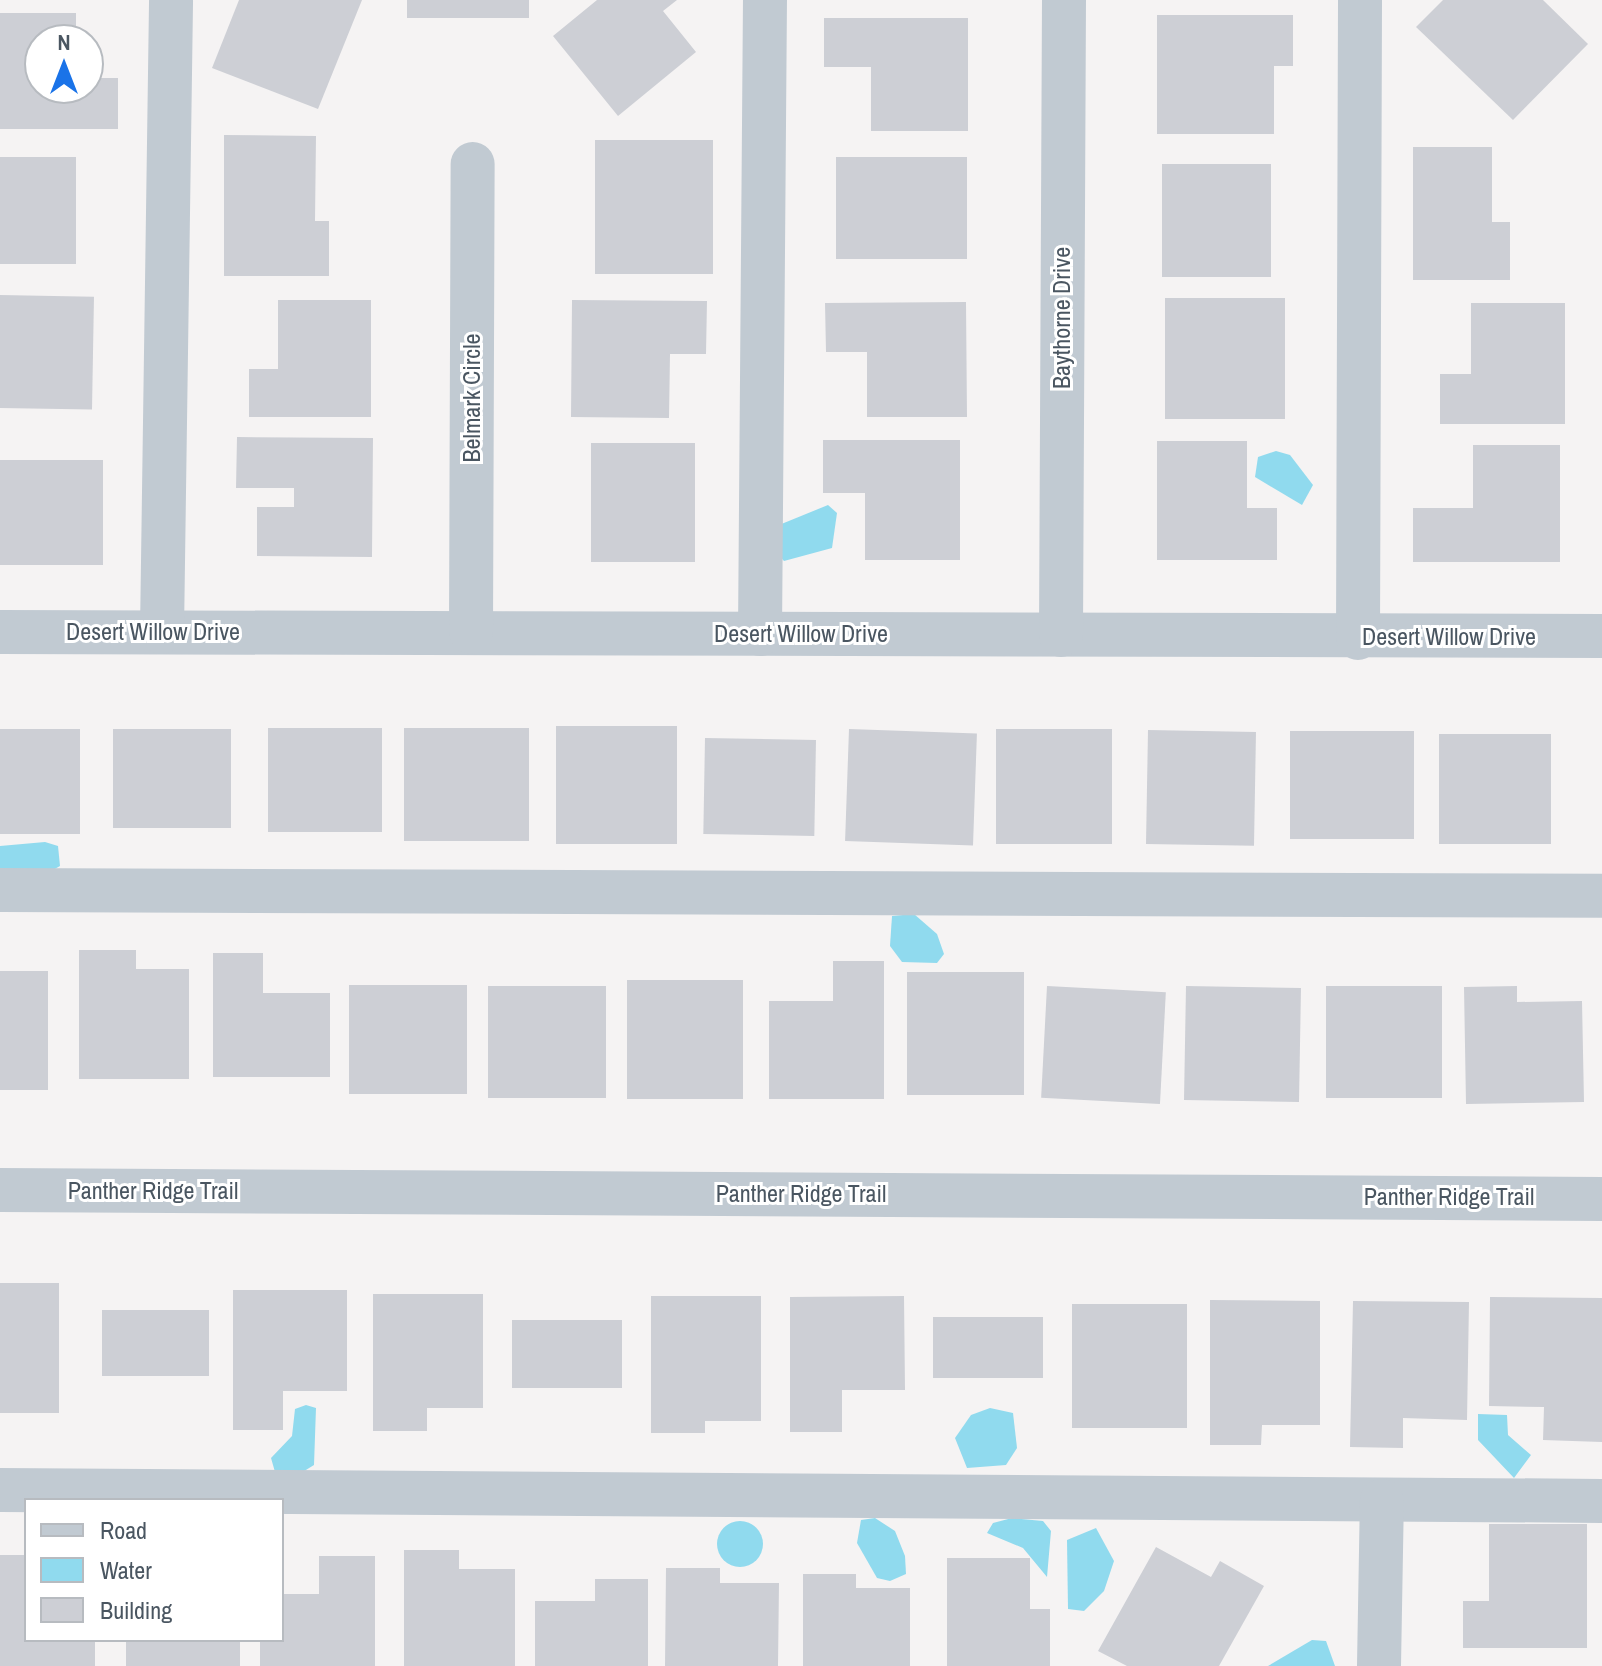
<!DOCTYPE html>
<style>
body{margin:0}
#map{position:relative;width:1602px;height:1666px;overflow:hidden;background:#f5f3f3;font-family:"Archivo Narrow",sans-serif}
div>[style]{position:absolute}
.water>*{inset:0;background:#90daee}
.round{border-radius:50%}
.building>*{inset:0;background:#cdcfd5;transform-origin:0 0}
.minor>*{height:44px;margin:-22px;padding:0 22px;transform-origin:22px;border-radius:22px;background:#c1cad2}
span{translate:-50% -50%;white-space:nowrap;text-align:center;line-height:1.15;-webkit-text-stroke:6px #fff;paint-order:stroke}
.street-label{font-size:24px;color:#4a5661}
.legend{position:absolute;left:24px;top:1498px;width:260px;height:144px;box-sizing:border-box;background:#fff;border:2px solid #b7bbc0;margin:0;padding:10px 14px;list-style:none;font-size:24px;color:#4a5661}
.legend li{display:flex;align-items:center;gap:16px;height:40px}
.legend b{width:40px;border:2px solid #b7bbc0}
.north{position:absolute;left:24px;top:24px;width:80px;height:80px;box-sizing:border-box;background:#fff;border:2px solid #b7bbc0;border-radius:50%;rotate:0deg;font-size:22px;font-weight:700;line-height:32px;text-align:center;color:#4a5661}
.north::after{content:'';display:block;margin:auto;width:28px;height:36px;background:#1a73e8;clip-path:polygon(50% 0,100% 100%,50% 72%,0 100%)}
</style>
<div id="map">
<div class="water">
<div style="clip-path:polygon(1276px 451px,1290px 455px,1313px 485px,1302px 505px,1255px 477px,1258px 457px)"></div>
<div style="clip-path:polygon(828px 505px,837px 513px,832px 548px,784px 561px,775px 551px,779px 525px)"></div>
<div style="clip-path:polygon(45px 842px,58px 846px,60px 866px,46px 874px,0 873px,0 846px)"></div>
<div style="clip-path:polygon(914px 914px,937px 934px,944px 954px,937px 963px,902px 962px,890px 946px,892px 916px)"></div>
<div style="clip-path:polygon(306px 1405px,316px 1408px,314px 1465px,301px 1473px,275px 1472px,271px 1458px,292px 1436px,295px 1409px)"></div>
<div style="clip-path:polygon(990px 1408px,1013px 1413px,1017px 1448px,1006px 1465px,967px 1468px,955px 1438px,971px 1415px)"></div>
<div style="clip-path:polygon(1478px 1414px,1507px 1415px,1508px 1435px,1531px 1455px,1514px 1478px,1478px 1440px)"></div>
<div style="clip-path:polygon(875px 1518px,895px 1531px,905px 1556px,906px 1574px,890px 1581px,877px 1578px,857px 1543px,861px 1520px)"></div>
<div style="clip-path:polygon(1012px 1518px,1043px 1521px,1051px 1531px,1047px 1577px,1023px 1548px,987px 1533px,993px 1523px)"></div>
<div class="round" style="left:717px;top:1521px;width:46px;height:46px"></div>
<div style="clip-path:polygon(1096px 1528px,1114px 1561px,1104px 1591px,1084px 1611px,1068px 1609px,1067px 1540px)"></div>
<div style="clip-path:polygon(1312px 1640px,1326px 1641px,1335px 1666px,1268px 1666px)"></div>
</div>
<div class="building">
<div style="clip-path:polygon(239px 0,362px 0,318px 109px,212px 68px)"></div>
<div style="left:407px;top:0;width:122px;height:18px"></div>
<div style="clip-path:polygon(597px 0,677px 0,663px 11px,696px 52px,618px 116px,553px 36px)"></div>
<div style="clip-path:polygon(1443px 0,1543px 0,1588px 44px,1513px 120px,1416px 27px)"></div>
<div style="clip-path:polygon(0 13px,76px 13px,76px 40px,40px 40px,40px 88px,88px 88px,88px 78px,118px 78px,118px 129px,0 129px)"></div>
<div style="clip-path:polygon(1157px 15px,1293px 15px,1293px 66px,1274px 66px,1274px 134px,1157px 134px)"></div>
<div style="clip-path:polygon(824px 18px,968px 18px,968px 131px,871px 131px,871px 67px,824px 67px)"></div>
<div style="clip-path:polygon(224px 135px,316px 136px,315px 221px,329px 221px,329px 276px,224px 276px)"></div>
<div style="left:595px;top:140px;width:118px;height:134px"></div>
<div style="clip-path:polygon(1413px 147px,1492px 147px,1492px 222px,1510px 222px,1510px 280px,1413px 280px)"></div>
<div style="left:0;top:157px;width:76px;height:107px"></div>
<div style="left:836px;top:157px;width:131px;height:102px"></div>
<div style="left:1162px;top:164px;width:109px;height:113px"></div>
<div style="left:0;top:295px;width:94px;height:113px;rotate:1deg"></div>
<div style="left:1165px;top:298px;width:120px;height:121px"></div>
<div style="clip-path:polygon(278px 300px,371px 300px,371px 417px,249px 417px,249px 369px,278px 369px)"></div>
<div style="clip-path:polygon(572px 300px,707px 301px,706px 354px,670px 354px,669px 418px,571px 417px)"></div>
<div style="clip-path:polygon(966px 302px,967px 417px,867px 417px,867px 352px,826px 352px,825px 303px)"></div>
<div style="clip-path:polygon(1471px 303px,1565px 303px,1565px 424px,1440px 424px,1440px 374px,1471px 374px)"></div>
<div style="clip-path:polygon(237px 437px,373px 438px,372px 557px,257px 556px,257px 507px,294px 507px,294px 488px,236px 488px)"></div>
<div style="clip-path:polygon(823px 440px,960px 440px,960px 560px,865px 560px,865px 493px,823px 493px)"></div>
<div style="clip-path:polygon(1157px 441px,1247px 441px,1247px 508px,1277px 508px,1277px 560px,1157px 560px)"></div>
<div style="left:591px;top:443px;width:104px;height:119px"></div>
<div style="clip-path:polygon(1473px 445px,1560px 445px,1560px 562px,1413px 562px,1413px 508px,1473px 508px)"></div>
<div style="left:0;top:460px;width:103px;height:105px"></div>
<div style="left:556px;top:726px;width:121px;height:118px"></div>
<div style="left:268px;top:728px;width:114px;height:104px"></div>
<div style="left:404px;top:728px;width:125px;height:113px"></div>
<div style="left:80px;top:729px;width:105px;height:80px;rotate:90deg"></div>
<div style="left:113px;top:729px;width:118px;height:99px"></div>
<div style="left:849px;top:729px;width:128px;height:112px;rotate:2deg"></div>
<div style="left:996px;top:729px;width:116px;height:115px"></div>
<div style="left:1148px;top:730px;width:108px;height:114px;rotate:1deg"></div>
<div style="left:1290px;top:731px;width:124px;height:108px"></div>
<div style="left:1439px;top:734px;width:112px;height:110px"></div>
<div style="left:705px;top:738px;width:111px;height:96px;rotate:1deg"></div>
<div style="clip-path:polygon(79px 950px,136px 950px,136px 969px,189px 969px,189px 1079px,79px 1079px)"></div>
<div style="clip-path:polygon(213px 953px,263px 953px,263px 993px,330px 993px,330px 1077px,213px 1077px)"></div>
<div style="clip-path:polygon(833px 961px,884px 961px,884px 1099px,769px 1099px,769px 1001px,833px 1001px)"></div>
<div style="left:0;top:971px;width:48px;height:119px"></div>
<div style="left:907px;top:972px;width:117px;height:123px"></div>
<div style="left:627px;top:980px;width:116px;height:119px"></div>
<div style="left:349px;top:985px;width:118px;height:109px"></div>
<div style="left:488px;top:986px;width:118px;height:112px"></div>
<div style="left:1047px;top:986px;width:119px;height:112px;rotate:3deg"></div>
<div style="left:1186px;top:986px;width:115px;height:114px;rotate:1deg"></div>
<div style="left:1326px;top:986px;width:116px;height:112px"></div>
<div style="clip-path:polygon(1517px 986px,1517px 1002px,1582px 1001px,1584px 1102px,1466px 1104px,1464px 987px)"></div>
<div style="left:0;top:1283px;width:59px;height:130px"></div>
<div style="clip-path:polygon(233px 1290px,347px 1290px,347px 1391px,283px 1391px,283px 1430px,233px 1430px)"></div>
<div style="clip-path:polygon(373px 1294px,483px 1294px,483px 1408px,427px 1408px,427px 1431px,373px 1431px)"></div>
<div style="clip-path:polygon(651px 1296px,761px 1296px,761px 1421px,705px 1421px,705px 1433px,651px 1433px)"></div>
<div style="clip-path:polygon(904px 1296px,905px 1390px,842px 1390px,842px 1432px,790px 1432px,790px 1297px)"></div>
<div style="clip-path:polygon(1490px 1297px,1602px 1298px,1602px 1442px,1543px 1440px,1544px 1407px,1489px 1406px)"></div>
<div style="clip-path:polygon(1210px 1300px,1320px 1301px,1320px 1425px,1262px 1425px,1261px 1445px,1210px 1445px)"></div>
<div style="clip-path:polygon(1353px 1301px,1469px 1302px,1467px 1420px,1403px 1418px,1403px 1448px,1350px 1447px)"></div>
<div style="left:1072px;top:1304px;width:115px;height:124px"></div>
<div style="left:102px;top:1310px;width:107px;height:66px"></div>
<div style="left:933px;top:1317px;width:110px;height:61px"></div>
<div style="left:512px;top:1320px;width:110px;height:68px"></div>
<div style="clip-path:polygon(1489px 1524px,1587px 1524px,1587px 1648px,1463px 1648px,1463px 1601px,1489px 1601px)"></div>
<div style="clip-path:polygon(1156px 1547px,1211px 1577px,1220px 1561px,1264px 1586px,1219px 1666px,1127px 1666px,1098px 1651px)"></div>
<div style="clip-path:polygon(404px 1550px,459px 1550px,459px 1569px,515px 1569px,515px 1666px,404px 1666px)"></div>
<div style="clip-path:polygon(0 1555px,26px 1555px,26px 1640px,95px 1640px,95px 1666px,0 1666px)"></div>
<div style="clip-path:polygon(319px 1556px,375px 1556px,375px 1666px,260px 1666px,260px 1640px,282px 1640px,282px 1594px,319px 1594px)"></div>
<div style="clip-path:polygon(947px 1558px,1030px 1558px,1030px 1609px,1050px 1609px,1050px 1666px,947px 1666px)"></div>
<div style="clip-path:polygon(666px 1568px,720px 1568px,720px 1583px,779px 1583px,778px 1666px,665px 1666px)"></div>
<div style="clip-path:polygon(803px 1574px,856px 1574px,856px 1588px,910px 1588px,910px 1666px,803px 1666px)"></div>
<div style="clip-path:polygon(595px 1579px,648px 1579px,648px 1666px,535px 1666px,535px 1601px,595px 1601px)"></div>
<div style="left:126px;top:1640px;width:114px;height:26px"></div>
</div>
<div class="minor">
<div style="left:0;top:632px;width:1602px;rotate:0.14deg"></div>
<div style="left:162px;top:632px;width:632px;rotate:-89.18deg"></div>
<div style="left:471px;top:632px;width:468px;rotate:-89.8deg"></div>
<div style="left:760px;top:634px;width:634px;rotate:-89.55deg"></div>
<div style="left:1061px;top:635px;width:635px;rotate:-89.73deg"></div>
<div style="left:1358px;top:638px;width:638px;rotate:-89.82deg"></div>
<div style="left:0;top:890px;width:1602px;rotate:0.21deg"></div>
<div style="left:0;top:1190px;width:1602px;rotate:0.32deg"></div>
<div style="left:0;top:1490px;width:1602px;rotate:0.39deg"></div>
<div style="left:1379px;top:1666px;width:165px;rotate:-89deg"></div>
</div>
<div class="street-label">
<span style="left:1062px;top:318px;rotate:-90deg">Baythorne Drive</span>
<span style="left:472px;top:398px;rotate:-90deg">Belmark Circle</span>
<span style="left:153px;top:632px">Desert Willow Drive</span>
<span style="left:801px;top:634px">Desert Willow Drive</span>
<span style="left:1449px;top:637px">Desert Willow Drive</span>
<span style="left:153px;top:1191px">Panther Ridge Trail</span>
<span style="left:801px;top:1194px">Panther Ridge Trail</span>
<span style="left:1449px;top:1197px">Panther Ridge Trail</span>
</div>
<ul class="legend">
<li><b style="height:10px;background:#c1cad2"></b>Road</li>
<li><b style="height:22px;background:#90daee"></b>Water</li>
<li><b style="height:22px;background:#cdcfd5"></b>Building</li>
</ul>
<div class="north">N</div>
</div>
